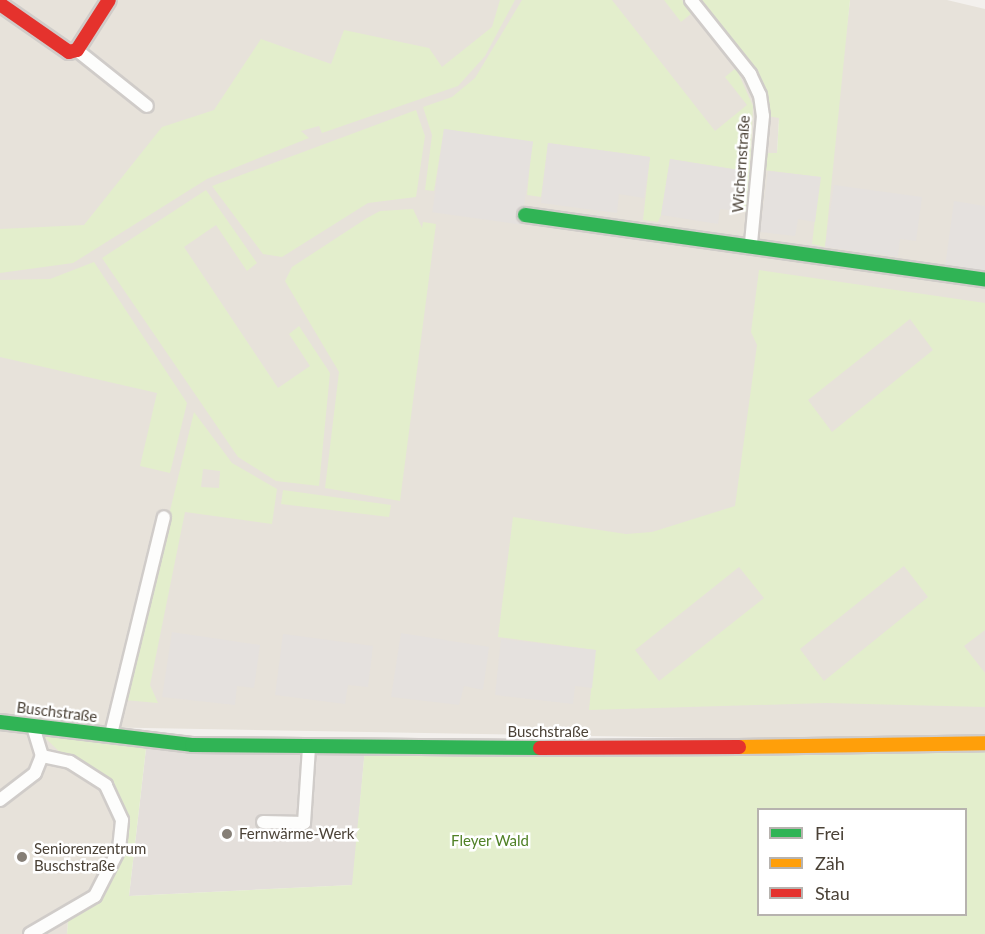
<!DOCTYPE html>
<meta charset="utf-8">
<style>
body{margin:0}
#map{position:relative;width:985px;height:934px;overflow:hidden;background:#f3f0ed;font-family:Lato,sans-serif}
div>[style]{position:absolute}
.residential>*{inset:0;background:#e7e2da}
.industrial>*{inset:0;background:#e4dfdb}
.green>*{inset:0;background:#e3eecc}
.parking>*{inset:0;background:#e5e1de;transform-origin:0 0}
.roads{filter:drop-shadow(2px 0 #d0ccc9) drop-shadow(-2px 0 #d0ccc9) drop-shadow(0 2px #d0ccc9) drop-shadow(0 -2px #d0ccc9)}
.lane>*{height:12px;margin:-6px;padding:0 6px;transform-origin:6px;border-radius:6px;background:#fdfdfc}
.fast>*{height:14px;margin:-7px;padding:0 7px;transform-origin:7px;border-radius:7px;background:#30b455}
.slow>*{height:14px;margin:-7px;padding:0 7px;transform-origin:7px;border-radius:7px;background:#ff9f0a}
.jam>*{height:14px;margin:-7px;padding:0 7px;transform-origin:7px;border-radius:7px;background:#e5322d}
.dots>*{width:16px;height:16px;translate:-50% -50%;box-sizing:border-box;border:3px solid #fff;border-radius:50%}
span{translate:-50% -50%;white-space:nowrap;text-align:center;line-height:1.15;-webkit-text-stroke:5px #fff;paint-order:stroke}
.street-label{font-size:15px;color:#4b4237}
.poi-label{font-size:15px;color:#4b4237}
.left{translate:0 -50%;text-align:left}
.park-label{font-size:15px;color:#508126}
.legend{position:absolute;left:757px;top:808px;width:210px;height:108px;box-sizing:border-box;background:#fff;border:2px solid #b7b3af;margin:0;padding:8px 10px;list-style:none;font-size:18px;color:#4b4237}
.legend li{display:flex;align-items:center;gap:12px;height:30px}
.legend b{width:30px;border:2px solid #b7b3af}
</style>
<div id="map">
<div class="residential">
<div style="clip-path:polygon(0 0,698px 0,779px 118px,777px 153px,829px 180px,850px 0,947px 0,985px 9px,985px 743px,34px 726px,106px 785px,122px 820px,119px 849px,95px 896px,69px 909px,67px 934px,0 934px)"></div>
</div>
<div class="industrial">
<div style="clip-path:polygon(147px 740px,365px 748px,353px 885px,129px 896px)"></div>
</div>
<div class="green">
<div style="clip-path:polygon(500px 0,515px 0,485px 56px,458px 86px,322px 133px,319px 126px,301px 131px,309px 138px,207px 179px,73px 263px,0 273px,0 229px,84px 225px,162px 127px,214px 110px,261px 39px,331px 64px,344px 30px,429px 48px,442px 67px,492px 27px)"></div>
<div style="clip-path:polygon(522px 0,612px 0,715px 131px,747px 105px,725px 77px,736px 68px,753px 106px,750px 166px,759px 168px,754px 213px,739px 211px,745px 171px,670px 159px,661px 215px,658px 222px,643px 220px,650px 157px,548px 143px,541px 197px,527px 195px,532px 142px,444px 129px,434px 191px,425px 190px,432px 135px,423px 107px,452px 97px,475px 78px)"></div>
<div style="clip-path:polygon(664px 0,682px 0,692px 13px,681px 22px)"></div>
<div style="clip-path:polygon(698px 0,850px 0,825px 247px,812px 244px,820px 177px,764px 170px,765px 153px,777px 153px,779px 118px,767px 116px,764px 97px)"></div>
<div style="clip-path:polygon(416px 110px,425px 136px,416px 197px,368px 203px,282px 257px,263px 254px,212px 186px)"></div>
<div style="clip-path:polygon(206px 190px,257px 263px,247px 271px,216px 225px,184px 247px,278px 388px,310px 366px,289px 334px,299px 326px,330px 373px,319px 486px,276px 481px,238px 457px,102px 258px)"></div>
<div style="clip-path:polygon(413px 209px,422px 228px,423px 222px,436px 224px,400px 501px,325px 488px,339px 372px,285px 281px,292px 267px,367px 218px,380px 211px)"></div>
<div style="clip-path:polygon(94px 262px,187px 403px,170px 473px,140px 466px,157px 393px,0 357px,0 280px,50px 279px)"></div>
<div style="clip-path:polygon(evenodd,759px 270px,985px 303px,985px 630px,964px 646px,985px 673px,985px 707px,826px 703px,589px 710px,595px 650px,498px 637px,513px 517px,626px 534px,652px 532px,735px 506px,757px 345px,751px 332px,759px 270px,910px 319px,933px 350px,832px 432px,808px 400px,910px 319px,759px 270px,904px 566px,928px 597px,824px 681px,800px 649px,904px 566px,759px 270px,739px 567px,764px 598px,659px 681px,635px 650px,739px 567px)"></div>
<div style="clip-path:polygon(evenodd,194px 412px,232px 463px,277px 489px,272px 524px,185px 512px,150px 685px,158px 703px,124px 700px,194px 412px,203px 469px,220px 471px,219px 488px,201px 487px,203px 469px)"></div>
<div style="clip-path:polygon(283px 490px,391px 505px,389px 517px,281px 504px)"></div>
<div style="clip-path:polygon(evenodd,33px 726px,147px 740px,129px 896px,352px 885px,365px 748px,985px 743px,985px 934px,67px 934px,69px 909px,95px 896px,110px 874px,122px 820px,106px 785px,70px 762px,33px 726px,758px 810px,966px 810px,966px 914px,758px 914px,758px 810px)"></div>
</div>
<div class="parking">
<div style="left:444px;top:129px;width:90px;height:84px;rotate:8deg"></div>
<div style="clip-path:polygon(548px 143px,650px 157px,644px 198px,619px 194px,617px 213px,541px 203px)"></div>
<div style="clip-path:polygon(670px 159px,745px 171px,739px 211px,720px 209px,718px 224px,661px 215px)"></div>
<div style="clip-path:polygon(768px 171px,821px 177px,815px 222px,798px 219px,795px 236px,760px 232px)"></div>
<div style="clip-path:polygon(834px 185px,922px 197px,916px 241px,900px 239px,898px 257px,825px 247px)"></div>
<div style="clip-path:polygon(954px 201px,985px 206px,985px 273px,945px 267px)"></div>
<div style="clip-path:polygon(172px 632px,260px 645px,254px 688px,237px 686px,235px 705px,162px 697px)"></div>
<div style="clip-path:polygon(401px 633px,489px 647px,483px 690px,464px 686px,459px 705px,391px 697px)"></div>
<div style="clip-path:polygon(283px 634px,373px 646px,368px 687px,348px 685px,345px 704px,275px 695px)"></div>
<div style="clip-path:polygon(501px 639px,596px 650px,592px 688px,575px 686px,573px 704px,495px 695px)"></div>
</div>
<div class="roads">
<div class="lane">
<div style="left:691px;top:0;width:95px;rotate:51.4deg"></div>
<div style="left:750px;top:74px;width:23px;rotate:65deg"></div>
<div style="left:760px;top:95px;width:21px;rotate:82deg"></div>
<div style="left:763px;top:116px;width:129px;rotate:95.4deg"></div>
<div style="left:78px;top:51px;width:88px;rotate:38.6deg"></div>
<div style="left:111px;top:734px;width:223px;rotate:-76.3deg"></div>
<div style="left:0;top:800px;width:44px;rotate:-37.6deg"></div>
<div style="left:35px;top:773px;width:18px;rotate:-68deg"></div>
<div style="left:263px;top:822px;width:41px;rotate:1.4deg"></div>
<div style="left:304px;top:823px;width:75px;rotate:-86.2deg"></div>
<div style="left:30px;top:934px;width:75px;rotate:-30.3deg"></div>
<div style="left:95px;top:896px;width:53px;rotate:-62.9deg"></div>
<div style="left:119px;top:849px;width:29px;rotate:-84deg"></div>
<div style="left:122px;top:820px;width:38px;rotate:-115deg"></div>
<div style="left:106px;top:785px;width:43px;rotate:-147.4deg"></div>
<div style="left:70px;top:762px;width:29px;rotate:-168deg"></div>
<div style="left:42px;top:756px;width:28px;rotate:-107deg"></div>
</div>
<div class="fast">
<div style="left:525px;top:215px;width:465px;rotate:8deg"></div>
<div style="left:0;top:722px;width:193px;rotate:6.8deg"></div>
<div style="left:192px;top:745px;width:348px;rotate:0.5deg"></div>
</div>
<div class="slow">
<div style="left:739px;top:747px;width:246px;rotate:-0.9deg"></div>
</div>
<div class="jam">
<div style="left:0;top:4px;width:84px;rotate:34.8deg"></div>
<div style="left:69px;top:52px;width:8px;rotate:-14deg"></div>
<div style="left:77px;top:50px;width:59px;rotate:-57.4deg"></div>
<div style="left:540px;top:748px;width:199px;rotate:-0.3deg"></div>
</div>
</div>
<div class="dots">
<div style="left:227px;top:834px;background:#867f77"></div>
<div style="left:22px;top:857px;background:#867f77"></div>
</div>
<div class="street-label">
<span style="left:741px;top:164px;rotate:-86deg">Wichernstraße</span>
<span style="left:57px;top:712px;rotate:7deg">Buschstraße</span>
<span style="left:548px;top:732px">Buschstraße</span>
</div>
<div class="poi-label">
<span class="left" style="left:239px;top:834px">Fernwärme-Werk</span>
<span class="left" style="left:34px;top:857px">Seniorenzentrum<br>Buschstraße</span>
</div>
<div class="park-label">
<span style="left:490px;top:841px">Fleyer Wald</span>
</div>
<ul class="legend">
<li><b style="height:8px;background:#30b455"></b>Frei</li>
<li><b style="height:8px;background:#ff9f0a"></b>Zäh</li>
<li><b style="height:8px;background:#e5322d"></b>Stau</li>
</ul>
</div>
